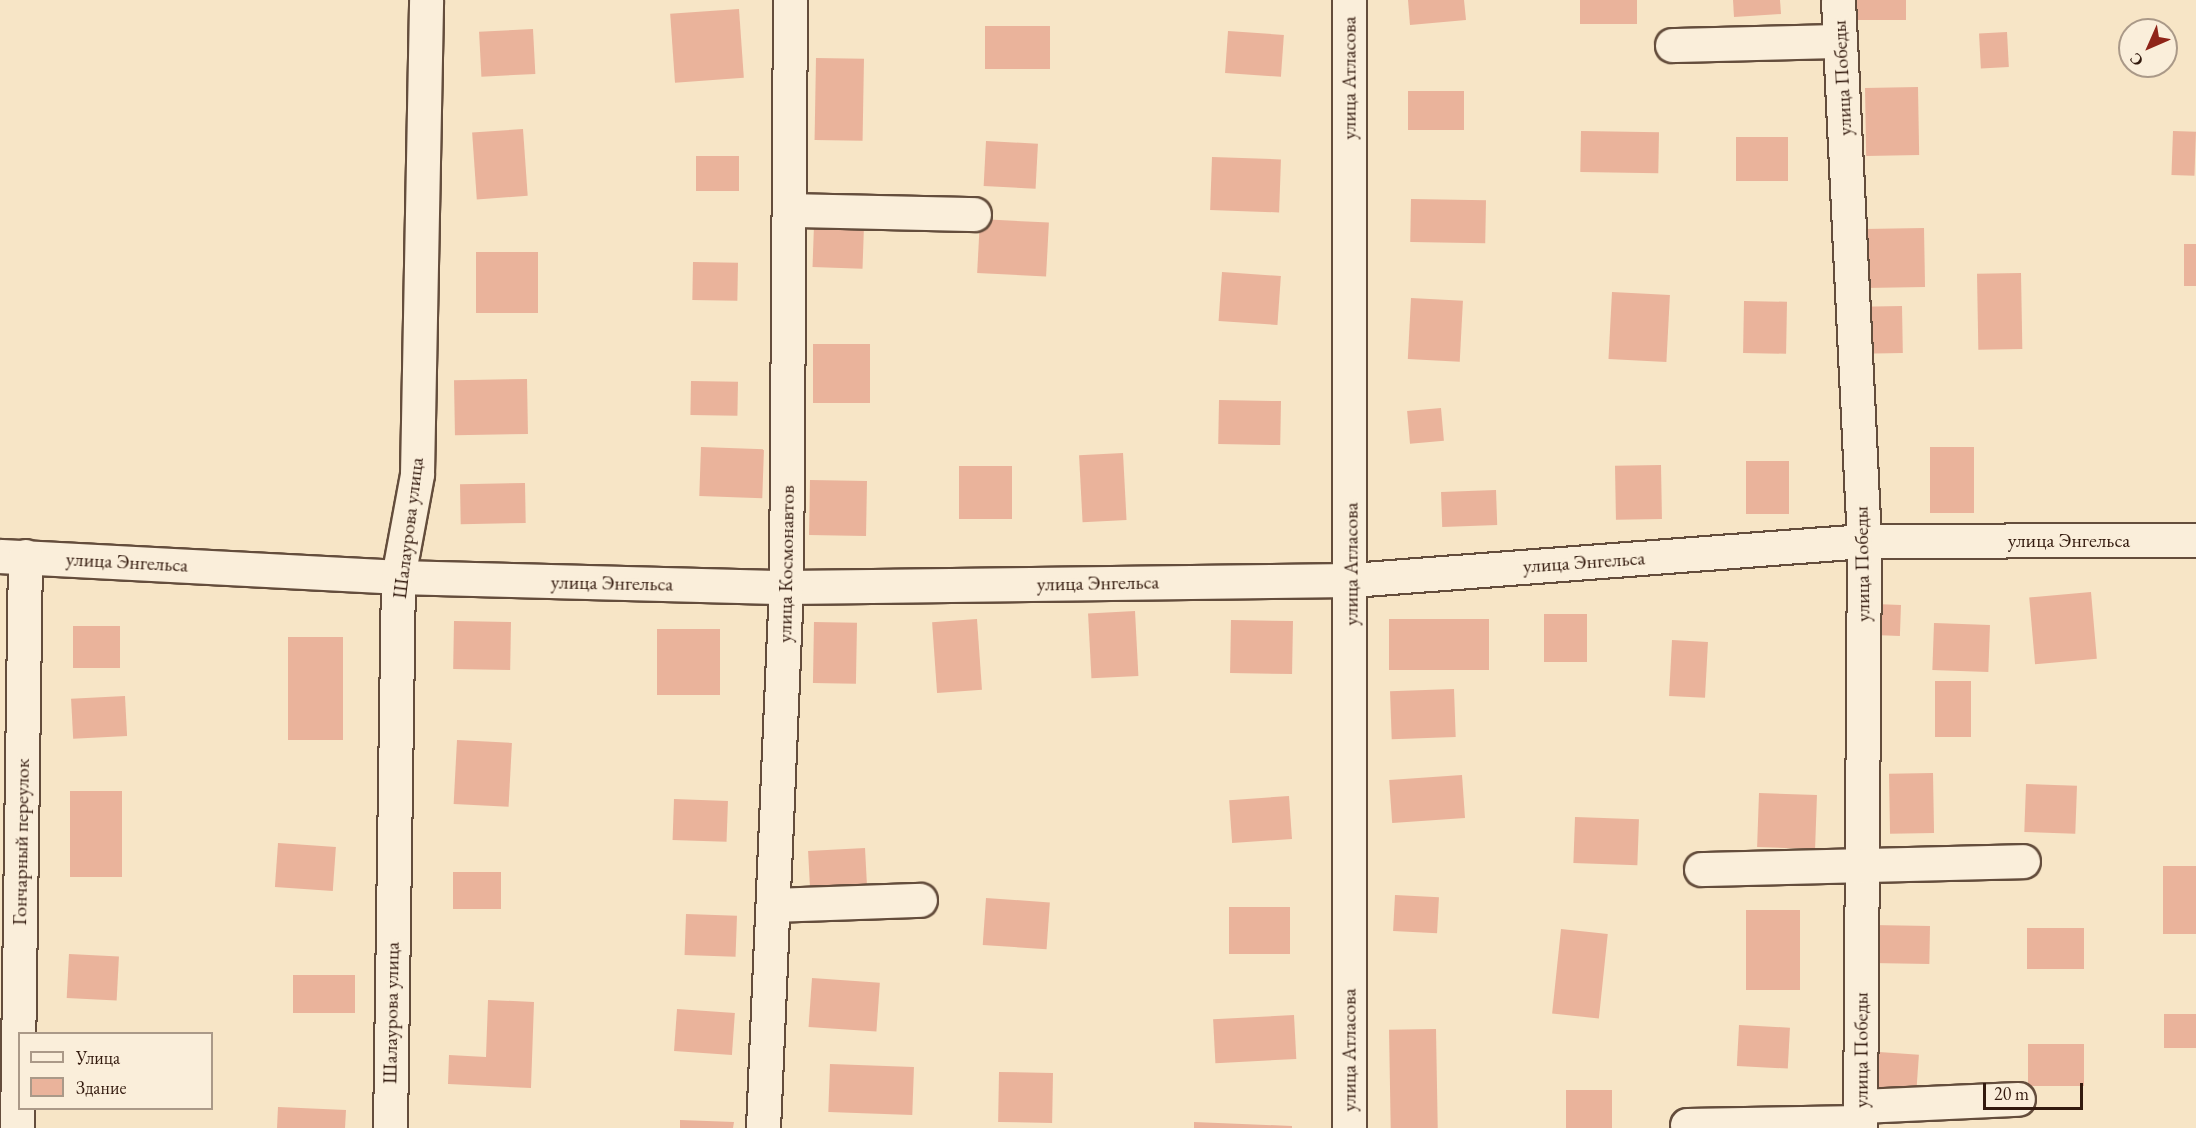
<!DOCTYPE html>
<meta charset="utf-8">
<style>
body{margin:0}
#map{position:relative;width:2196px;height:1128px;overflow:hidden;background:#f7e5c6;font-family:"EB Garamond",serif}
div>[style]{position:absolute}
.building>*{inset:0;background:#eab39b;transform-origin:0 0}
.roads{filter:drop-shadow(2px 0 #644d3c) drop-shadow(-2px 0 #644d3c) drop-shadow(0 2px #644d3c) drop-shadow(0 -2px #644d3c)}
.minor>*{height:33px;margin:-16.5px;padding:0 16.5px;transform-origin:16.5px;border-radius:16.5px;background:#faeeda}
span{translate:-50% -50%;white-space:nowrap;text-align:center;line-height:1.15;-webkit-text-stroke:6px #faeeda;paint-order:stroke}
.street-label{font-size:20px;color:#331a0e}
.legend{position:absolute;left:18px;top:1032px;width:195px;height:78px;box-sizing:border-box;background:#faeeda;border:2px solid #a98;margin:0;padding:8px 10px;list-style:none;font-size:18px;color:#331a0e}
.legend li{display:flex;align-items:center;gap:12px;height:30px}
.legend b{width:30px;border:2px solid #a98}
.north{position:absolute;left:2118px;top:18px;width:60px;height:60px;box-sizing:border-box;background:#faeeda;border:2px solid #a98;border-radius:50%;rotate:225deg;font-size:16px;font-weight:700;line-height:24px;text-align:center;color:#331a0e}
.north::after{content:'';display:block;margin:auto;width:21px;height:27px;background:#8f2418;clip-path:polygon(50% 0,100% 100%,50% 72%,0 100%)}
.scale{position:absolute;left:1983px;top:1083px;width:100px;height:27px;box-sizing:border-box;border:3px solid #331a0e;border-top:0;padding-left:8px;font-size:18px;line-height:21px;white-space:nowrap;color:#331a0e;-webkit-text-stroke:4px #faeeda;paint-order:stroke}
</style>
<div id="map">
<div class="building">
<div style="clip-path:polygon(1408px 0,1464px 0,1466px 20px,1410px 25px)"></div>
<div style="left:1580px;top:0;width:57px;height:24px"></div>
<div style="clip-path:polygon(1733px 0,1780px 0,1781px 14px,1734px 17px)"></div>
<div style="left:1854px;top:0;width:52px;height:20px"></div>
<div style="left:739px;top:9px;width:69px;height:69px;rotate:86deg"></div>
<div style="left:985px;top:26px;width:65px;height:43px"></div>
<div style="left:533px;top:29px;width:45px;height:54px;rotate:87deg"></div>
<div style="left:1228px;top:31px;width:56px;height:42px;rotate:4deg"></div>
<div style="left:2007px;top:32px;width:35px;height:28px;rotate:87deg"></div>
<div style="left:816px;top:58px;width:48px;height:82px;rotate:1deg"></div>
<div style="left:1918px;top:87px;width:68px;height:53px;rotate:89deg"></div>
<div style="left:1408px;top:91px;width:56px;height:39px"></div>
<div style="left:523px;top:129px;width:67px;height:51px;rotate:86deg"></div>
<div style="left:1581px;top:131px;width:78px;height:41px;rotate:1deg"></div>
<div style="left:2173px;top:131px;width:23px;height:44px;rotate:2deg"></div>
<div style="left:1788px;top:137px;width:44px;height:52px;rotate:90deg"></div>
<div style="left:986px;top:141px;width:52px;height:45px;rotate:3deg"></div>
<div style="left:696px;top:156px;width:43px;height:35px"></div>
<div style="left:1212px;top:157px;width:69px;height:53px;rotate:2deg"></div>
<div style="left:1411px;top:199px;width:75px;height:43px;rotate:1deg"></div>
<div style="left:980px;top:219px;width:69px;height:54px;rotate:3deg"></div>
<div style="left:814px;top:225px;width:50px;height:42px;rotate:2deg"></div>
<div style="left:1924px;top:228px;width:59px;height:60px;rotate:89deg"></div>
<div style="left:2184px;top:244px;width:12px;height:42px"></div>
<div style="left:476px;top:252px;width:62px;height:61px"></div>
<div style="left:693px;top:262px;width:45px;height:38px;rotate:1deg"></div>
<div style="left:1222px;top:272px;width:59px;height:49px;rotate:4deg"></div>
<div style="left:2021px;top:273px;width:76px;height:44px;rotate:89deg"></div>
<div style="left:1612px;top:292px;width:58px;height:67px;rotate:3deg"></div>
<div style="left:1411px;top:298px;width:52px;height:61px;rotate:3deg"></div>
<div style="left:1744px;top:301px;width:43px;height:52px;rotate:1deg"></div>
<div style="left:1902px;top:306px;width:47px;height:42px;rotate:89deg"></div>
<div style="left:870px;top:344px;width:59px;height:57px;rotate:90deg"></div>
<div style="left:527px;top:379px;width:55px;height:73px;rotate:89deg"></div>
<div style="left:691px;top:381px;width:47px;height:34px;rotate:1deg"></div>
<div style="left:1219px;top:400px;width:62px;height:44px;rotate:1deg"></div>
<div style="left:1441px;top:408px;width:33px;height:34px;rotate:85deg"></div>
<div style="left:701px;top:447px;width:63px;height:49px;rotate:2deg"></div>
<div style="left:1930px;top:447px;width:44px;height:66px"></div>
<div style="left:1123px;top:453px;width:67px;height:44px;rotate:87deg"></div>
<div style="left:1746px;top:461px;width:43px;height:53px"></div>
<div style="left:1661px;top:465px;width:54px;height:46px;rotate:89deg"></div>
<div style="left:959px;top:466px;width:53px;height:53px"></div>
<div style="left:810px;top:480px;width:57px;height:55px;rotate:1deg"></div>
<div style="left:525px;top:483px;width:40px;height:65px;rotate:89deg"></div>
<div style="left:1496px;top:490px;width:35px;height:55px;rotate:88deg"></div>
<div style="left:2091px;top:592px;width:67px;height:62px;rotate:85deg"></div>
<div style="left:1875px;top:604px;width:26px;height:31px;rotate:2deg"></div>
<div style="left:1135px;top:611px;width:65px;height:47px;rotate:87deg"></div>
<div style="left:1544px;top:614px;width:43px;height:48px"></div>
<div style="left:977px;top:619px;width:71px;height:45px;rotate:86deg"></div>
<div style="left:1389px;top:619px;width:100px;height:51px"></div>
<div style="left:1231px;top:620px;width:62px;height:53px;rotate:1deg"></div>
<div style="left:454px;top:621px;width:57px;height:48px;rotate:1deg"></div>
<div style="left:814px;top:622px;width:43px;height:61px;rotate:1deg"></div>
<div style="left:1934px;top:623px;width:56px;height:47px;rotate:2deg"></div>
<div style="left:73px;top:626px;width:47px;height:42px"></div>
<div style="left:657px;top:629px;width:63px;height:66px"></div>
<div style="left:288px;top:637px;width:55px;height:103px"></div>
<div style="left:1672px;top:640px;width:36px;height:56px;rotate:3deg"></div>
<div style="left:1935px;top:681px;width:36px;height:56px"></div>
<div style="left:1454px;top:689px;width:48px;height:64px;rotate:88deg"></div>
<div style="left:125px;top:696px;width:40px;height:54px;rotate:87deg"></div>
<div style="left:457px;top:740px;width:55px;height:64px;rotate:3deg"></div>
<div style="left:1933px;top:773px;width:60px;height:44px;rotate:89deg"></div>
<div style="left:1462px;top:775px;width:43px;height:73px;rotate:86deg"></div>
<div style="left:2026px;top:784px;width:51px;height:48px;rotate:2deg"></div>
<div style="left:70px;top:791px;width:52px;height:86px"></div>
<div style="left:1759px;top:793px;width:58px;height:54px;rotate:2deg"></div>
<div style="left:1289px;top:796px;width:43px;height:60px;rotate:86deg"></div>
<div style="left:674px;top:799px;width:54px;height:41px;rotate:2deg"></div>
<div style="left:1575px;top:817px;width:64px;height:46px;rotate:2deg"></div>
<div style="left:278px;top:843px;width:58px;height:44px;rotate:4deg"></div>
<div style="left:865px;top:848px;width:38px;height:57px;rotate:87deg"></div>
<div style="left:2196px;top:866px;width:68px;height:33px;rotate:90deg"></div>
<div style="left:453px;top:872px;width:48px;height:37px"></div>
<div style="left:1395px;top:895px;width:44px;height:36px;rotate:3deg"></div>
<div style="left:986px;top:898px;width:64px;height:47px;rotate:4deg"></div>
<div style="left:1229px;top:907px;width:61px;height:47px"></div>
<div style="left:1746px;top:910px;width:54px;height:80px"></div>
<div style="left:686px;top:914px;width:51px;height:41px;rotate:2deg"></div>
<div style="left:1872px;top:925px;width:58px;height:38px;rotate:1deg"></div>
<div style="left:2027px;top:928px;width:57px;height:41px"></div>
<div style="left:1561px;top:929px;width:47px;height:85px;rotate:6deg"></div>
<div style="left:69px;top:954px;width:50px;height:44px;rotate:3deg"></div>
<div style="left:293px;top:975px;width:62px;height:38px"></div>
<div style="left:812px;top:978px;width:68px;height:49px;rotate:4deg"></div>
<div style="clip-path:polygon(488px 1000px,534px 1002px,531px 1088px,448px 1084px,449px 1055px,486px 1057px)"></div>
<div style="left:677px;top:1009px;width:58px;height:42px;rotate:4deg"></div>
<div style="left:2196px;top:1014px;width:34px;height:32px;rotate:90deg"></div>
<div style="left:1294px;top:1015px;width:44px;height:81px;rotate:87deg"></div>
<div style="left:1739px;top:1025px;width:51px;height:41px;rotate:3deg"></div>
<div style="left:1436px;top:1029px;width:99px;height:47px;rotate:89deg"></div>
<div style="left:2028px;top:1044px;width:56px;height:42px"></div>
<div style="left:1879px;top:1052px;width:40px;height:38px;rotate:4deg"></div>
<div style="left:830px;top:1064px;width:84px;height:48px;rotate:2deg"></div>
<div style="left:999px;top:1072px;width:54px;height:50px;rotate:1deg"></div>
<div style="left:1566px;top:1090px;width:46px;height:38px"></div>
<div style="clip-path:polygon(278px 1107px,346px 1110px,345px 1128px,277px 1128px)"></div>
<div style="clip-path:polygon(680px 1120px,734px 1122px,733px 1128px,680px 1128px)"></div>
<div style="clip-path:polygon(1194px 1122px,1292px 1126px,1292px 1128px,1194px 1128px)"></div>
</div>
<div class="roads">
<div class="minor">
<div style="left:1838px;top:0;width:542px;rotate:87.25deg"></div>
<div style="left:1864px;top:541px;width:587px;rotate:90.39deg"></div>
<div style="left:1672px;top:45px;width:168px;rotate:-1.4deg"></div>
<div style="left:792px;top:210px;width:182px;rotate:1.3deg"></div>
<div style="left:0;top:556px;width:399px;rotate:3deg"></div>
<div style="left:398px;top:577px;width:388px;rotate:1.5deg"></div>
<div style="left:786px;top:587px;width:565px;rotate:-0.71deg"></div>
<div style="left:1351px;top:580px;width:514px;rotate:-4.35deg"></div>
<div style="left:1864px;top:541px;width:332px;rotate:-0.2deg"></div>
<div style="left:1701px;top:869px;width:322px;rotate:-1.4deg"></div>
<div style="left:774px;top:905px;width:146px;rotate:-2deg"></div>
<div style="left:1861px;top:1106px;width:157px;rotate:-2.6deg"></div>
<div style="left:1687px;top:1125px;width:173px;rotate:-1deg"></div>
<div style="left:17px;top:1128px;width:572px;rotate:-89.2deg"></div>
<div style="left:390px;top:1128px;width:551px;rotate:-89.17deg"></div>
<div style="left:398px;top:577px;width:105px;rotate:-79.5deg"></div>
<div style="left:417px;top:474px;width:474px;rotate:-88.9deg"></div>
<div style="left:763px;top:1128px;width:541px;rotate:-87.57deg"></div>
<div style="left:786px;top:587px;width:587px;rotate:-89.61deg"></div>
<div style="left:1349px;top:1128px;width:1128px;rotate:-90deg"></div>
</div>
</div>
<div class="street-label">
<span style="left:1349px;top:78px;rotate:-90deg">улица Атласова</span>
<span style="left:1842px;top:78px;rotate:-93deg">улица Победы</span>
<span style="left:408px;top:528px;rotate:-83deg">Шалаурова улица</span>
<span style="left:2069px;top:540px">улица Энгельса</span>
<span style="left:127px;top:562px;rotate:3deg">улица Энгельса</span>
<span style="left:1584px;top:562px;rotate:-4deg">улица Энгельса</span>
<span style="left:786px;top:564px;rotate:-89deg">улица Космонавтов</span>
<span style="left:1351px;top:564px;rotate:-90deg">улица Атласова</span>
<span style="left:1862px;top:564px;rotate:-91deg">улица Победы</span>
<span style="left:612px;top:583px;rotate:1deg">улица Энгельса</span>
<span style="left:1098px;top:583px;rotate:-1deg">улица Энгельса</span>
<span style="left:21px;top:842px;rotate:-89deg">Гончарный переулок</span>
<span style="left:391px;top:1013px;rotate:-89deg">Шалаурова улица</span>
<span style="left:1349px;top:1050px;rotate:-90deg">улица Атласова</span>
<span style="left:1861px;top:1050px;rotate:-90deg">улица Победы</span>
</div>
<ul class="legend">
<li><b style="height:8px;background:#faeeda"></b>Улица</li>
<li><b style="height:16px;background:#eab39b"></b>Здание</li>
</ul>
<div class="north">С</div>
<div class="scale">20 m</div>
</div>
